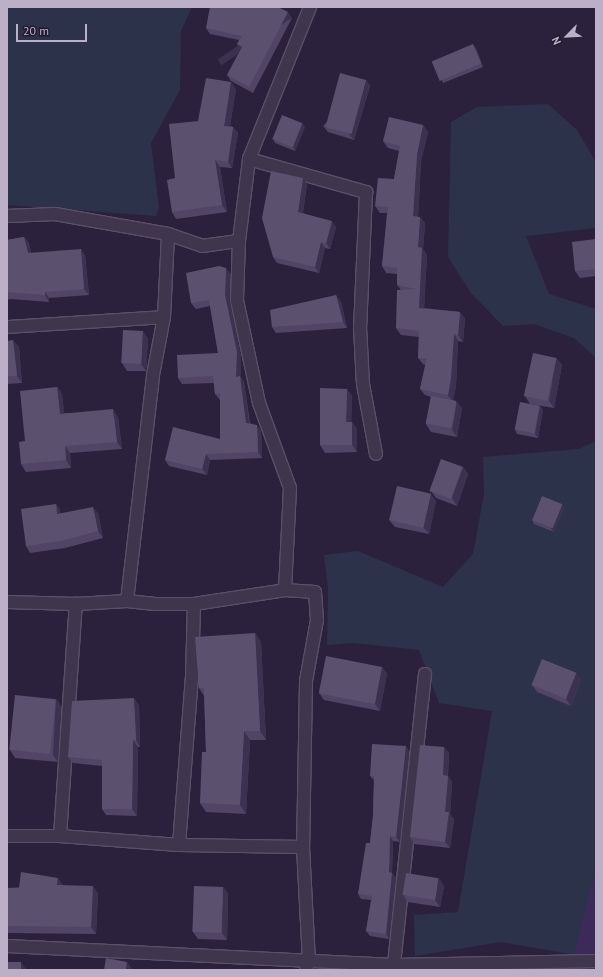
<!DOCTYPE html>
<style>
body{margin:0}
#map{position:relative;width:603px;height:977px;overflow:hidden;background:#2c213d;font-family:"PT Sans",sans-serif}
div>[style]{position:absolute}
.green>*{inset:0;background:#2b3249}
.water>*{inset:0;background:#3e2a5a}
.roads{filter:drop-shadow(1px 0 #5a5067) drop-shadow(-1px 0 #5a5067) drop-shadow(0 1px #5a5067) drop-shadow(0 -1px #5a5067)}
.minor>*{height:12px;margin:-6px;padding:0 6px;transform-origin:6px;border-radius:6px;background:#3f354d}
.wall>*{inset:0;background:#514464}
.shaded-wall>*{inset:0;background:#3d3150;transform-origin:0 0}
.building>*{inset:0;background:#5c506f;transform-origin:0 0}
span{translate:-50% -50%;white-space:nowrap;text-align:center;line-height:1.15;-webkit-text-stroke:3.5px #241a31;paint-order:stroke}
.frame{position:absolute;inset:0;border:8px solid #bbb0c8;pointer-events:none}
.north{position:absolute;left:547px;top:16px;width:40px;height:40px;-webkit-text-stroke:3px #241a31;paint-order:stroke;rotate:246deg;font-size:11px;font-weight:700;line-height:16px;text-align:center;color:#bbb0c8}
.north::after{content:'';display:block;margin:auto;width:14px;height:18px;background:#bbb0c8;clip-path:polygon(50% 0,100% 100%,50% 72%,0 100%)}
.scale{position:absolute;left:16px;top:24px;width:71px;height:18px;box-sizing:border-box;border:2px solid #bbb0c8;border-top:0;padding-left:5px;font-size:12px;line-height:14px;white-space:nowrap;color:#bbb0c8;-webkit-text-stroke:3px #241a31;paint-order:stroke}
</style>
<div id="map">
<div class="green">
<div style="clip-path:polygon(7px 7px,192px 7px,181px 31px,180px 90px,151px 143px,159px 208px,156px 216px,7px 205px)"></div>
<div style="clip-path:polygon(548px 104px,577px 130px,596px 162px,596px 228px,526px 236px,549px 294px,596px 309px,596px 358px,574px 338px,534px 324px,503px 326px,471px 293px,448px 257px,451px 122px,477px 107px)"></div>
<div style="clip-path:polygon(596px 441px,596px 869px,576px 955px,501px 942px,415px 956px,414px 915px,458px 912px,492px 711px,439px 703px,419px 650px,353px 643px,327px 645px,328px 588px,324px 555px,358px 551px,443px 587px,473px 554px,484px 494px,483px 457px,579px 449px)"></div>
</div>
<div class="water">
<div style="clip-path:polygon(596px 869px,596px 970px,576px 970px,575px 952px)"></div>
</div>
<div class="roads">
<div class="minor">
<div style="left:249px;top:159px;width:122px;rotate:15.8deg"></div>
<div style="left:366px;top:192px;width:135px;rotate:92.5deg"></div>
<div style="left:360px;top:327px;width:57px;rotate:87deg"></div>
<div style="left:363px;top:384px;width:71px;rotate:79.5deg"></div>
<div style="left:7px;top:216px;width:48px;rotate:-2.4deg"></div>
<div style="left:55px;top:214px;width:115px;rotate:10deg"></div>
<div style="left:168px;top:234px;width:36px;rotate:19deg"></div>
<div style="left:202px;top:246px;width:37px;rotate:-8deg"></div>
<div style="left:7px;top:327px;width:157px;rotate:-3.6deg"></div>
<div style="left:285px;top:590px;width:102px;rotate:-87.2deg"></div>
<div style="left:290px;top:488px;width:90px;rotate:-110deg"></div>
<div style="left:259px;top:403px;width:105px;rotate:-102.1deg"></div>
<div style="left:237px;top:300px;width:59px;rotate:-88.1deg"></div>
<div style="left:239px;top:241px;width:83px;rotate:-83deg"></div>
<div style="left:249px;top:159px;width:164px;rotate:-68.1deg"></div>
<div style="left:127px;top:601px;width:227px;rotate:-83.4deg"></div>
<div style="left:153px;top:375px;width:59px;rotate:-79.3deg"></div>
<div style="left:164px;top:317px;width:83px;rotate:-87.2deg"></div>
<div style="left:7px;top:602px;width:69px;rotate:1.7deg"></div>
<div style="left:76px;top:604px;width:51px;rotate:-3.4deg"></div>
<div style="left:127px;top:601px;width:28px;rotate:6deg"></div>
<div style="left:155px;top:604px;width:39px"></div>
<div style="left:194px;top:604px;width:92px;rotate:-8.7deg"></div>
<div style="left:285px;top:590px;width:30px;rotate:4deg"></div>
<div style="left:315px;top:592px;width:28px;rotate:86deg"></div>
<div style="left:317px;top:620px;width:62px;rotate:100.2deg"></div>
<div style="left:306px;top:681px;width:166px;rotate:91deg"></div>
<div style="left:303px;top:847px;width:113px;rotate:87deg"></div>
<div style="left:309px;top:960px;width:10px;rotate:107deg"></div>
<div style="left:425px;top:674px;width:293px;rotate:96.1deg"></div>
<div style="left:394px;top:965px;width:202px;rotate:-1.1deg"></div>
<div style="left:7px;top:836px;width:53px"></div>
<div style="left:60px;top:836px;width:119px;rotate:4.3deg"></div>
<div style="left:179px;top:845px;width:124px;rotate:0.9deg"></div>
<div style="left:60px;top:836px;width:233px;rotate:-86.1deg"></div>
<div style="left:179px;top:845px;width:169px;rotate:-85.6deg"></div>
<div style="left:192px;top:676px;width:72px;rotate:-88.4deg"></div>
<div style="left:7px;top:946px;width:387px;rotate:2.8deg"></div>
</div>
</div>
<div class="wall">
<div style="clip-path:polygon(292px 18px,253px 93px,231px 81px,227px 75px,241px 49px,237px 44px,239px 40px,210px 34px,206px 28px)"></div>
<div style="clip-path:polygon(476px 48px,483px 67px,443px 83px,441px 79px)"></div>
<div style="clip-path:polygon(366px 80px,370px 86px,354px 140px,328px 132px,323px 126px)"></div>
<div style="clip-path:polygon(236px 89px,230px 126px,233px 127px,238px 133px,232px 168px,220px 167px,227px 212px,176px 219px,172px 212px,175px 178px,198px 121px)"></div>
<div style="clip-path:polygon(423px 125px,428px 132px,421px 161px,418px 217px,420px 217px,425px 223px,423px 249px,427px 255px,424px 308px,460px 312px,465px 319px,463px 342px,458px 341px,456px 386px,453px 400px,462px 408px,457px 437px,431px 432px,426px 424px,431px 397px,425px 395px,420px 389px,425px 365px,423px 364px,418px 358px,419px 337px,401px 335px,396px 328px,401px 290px,397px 285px,397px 274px,386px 273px,382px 266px,387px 213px,380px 213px,375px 206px,394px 179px,399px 151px,388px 148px,383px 141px)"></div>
<div style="clip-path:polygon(305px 127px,295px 151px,275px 143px,273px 139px)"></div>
<div style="clip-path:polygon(303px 178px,307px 184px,303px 213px,336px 227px,330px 249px,325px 248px,319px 273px,277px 263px,273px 257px)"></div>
<div style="clip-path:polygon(24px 237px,29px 243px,31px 253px,85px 255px,89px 295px,49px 298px,49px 302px,11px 299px,7px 300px,7px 240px)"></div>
<div style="clip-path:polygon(596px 239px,596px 276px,580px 278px,575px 271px)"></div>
<div style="clip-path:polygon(226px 268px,230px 274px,230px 301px,241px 358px,241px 377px,244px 382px,250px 423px,261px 431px,262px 458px,210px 460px,207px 475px,169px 466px,165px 460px,220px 439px,220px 400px,215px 394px,214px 383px,182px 384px,178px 378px,218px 353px,210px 306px,196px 309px,191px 303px)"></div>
<div style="clip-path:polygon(336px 295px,341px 302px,347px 328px,276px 333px,272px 327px)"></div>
<div style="clip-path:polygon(148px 338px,146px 371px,127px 371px,122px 363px)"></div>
<div style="clip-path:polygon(7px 341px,19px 347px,22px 383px,7px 384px)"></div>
<div style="clip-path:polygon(556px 358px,562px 365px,554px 408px,530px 404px,525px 396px)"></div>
<div style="clip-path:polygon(57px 387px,62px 394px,64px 413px,118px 417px,122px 449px,70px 453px,71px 468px,26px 472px,21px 464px,25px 441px)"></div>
<div style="clip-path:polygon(347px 389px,352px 396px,351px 422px,352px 422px,357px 429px,357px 452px,325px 453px,320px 445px)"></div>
<div style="clip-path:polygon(540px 406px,543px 410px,538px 438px,517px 434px,515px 430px)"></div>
<div style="clip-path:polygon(463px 467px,468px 474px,457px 506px,436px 498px,431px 491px)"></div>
<div style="clip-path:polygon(436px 501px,429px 534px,395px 527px,389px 520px)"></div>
<div style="clip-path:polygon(56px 504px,60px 510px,60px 514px,98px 513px,103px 538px,65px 548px,30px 553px,26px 546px)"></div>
<div style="clip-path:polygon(564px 508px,554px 532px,534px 524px,532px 520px)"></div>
<div style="clip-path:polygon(255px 633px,261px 642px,266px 740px,250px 740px,246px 814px,206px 812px,200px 803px,206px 752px,204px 696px,199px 688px)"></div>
<div style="clip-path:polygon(382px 667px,387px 674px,380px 711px,324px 700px,319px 693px)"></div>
<div style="clip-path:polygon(576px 673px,581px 680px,571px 706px,537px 692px,532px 685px)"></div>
<div style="clip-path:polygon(56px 699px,61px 706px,58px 762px,15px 758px,10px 750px)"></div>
<div style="clip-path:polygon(139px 705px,140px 747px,138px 747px,137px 816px,106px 815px,102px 809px,102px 766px,73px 763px,68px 757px)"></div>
<div style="clip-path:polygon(444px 747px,449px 753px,448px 776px,452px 782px,450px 814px,454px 819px,450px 848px,414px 844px,410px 837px)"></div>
<div style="clip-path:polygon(409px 751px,400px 842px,393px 841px,392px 873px,396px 878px,389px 939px,370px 936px,366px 931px,371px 900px,361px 899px,358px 894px,370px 843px,373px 816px,374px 780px,370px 776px)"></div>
<div style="clip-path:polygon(62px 885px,98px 893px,96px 934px,7px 933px,7px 888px)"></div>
<div style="clip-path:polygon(444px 886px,440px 907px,408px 902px,403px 895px)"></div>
<div style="clip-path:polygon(223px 887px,228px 894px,227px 940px,198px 939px,193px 932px)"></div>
</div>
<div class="shaded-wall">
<div style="left:288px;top:12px;width:7px;height:85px;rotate:56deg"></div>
<div style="clip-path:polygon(473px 44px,476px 48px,483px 67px,481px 63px)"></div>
<div style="clip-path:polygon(366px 80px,370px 86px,354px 140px,349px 134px)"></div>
<div style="clip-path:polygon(231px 82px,236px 89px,229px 132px,224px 126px)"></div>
<div style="clip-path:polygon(302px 123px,305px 127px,295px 151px,293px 147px)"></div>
<div style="clip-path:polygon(423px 125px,428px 132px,421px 161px,418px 223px,413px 216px,417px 154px)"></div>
<div style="clip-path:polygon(233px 127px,238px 133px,232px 168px,228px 162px)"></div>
<div style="clip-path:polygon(215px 160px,220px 167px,227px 212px,222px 205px)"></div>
<div style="clip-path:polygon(303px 178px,307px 184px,302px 218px,298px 212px)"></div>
<div style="clip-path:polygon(420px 217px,425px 223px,423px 249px,427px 255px,424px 314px,419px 308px,418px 247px)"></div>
<div style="clip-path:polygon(332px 221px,336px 227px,330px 249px,326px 243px)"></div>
<div style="clip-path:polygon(24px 237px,29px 243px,32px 260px,28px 253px)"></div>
<div style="clip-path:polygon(321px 242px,325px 248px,319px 273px,315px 267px)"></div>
<div style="clip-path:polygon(81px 249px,85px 255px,89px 295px,84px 289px)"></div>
<div style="clip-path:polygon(226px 268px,230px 274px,230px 301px,241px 358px,241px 377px,244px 382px,250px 429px,246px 423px,236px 377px,225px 295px)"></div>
<div style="clip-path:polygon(45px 292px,49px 298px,49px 302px,45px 295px)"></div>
<div style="clip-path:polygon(336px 295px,341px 302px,347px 328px,343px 322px)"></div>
<div style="clip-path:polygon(460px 312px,465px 319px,463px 342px,458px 335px)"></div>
<div style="clip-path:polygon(143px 331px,148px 338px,146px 371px,141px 364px)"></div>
<div style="clip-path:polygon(454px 334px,458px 341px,456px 386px,453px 402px,448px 395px)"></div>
<div style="clip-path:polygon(13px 340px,19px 347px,22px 383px,17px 376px)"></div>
<div style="clip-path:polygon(556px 358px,562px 365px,554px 408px,549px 401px)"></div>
<div style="clip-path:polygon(57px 387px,62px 394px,65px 421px,60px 414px)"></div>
<div style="clip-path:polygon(347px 389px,352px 396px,351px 429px,346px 422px)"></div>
<div style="clip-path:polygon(457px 401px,462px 408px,457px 437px,452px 430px)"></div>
<div style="clip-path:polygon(540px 406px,543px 410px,538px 438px,535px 434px)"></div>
<div style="clip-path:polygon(113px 409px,118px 417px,122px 449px,117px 442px)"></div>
<div style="clip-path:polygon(352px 422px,357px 429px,357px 452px,352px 445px)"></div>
<div style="clip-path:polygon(257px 425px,261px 431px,262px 458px,258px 452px)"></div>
<div style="clip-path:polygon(65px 446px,70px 453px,71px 468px,66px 460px)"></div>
<div style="clip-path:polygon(206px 454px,210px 460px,207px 475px,202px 469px)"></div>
<div style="clip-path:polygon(463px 467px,468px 474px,457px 506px,452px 498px)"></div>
<div style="clip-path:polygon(431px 494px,436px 501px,429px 534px,423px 527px)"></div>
<div style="clip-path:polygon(56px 504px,60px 510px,61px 521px,57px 514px)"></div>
<div style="clip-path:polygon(562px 504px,564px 508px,554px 532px,551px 529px)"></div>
<div style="clip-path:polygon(93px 507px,98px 513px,103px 538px,98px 531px)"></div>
<div style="clip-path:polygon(255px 633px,261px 642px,266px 740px,260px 731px)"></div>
<div style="clip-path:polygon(382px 667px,387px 674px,380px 711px,375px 704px)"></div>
<div style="clip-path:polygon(576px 673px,581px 680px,571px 706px,566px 699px)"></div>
<div style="clip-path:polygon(134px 698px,139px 705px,140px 747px,136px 740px)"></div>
<div style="clip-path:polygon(56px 699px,61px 706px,58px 762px,53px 755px)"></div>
<div style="clip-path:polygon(244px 731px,250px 740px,246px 814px,240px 805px)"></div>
<div style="clip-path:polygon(133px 740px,138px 747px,137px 816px,132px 809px)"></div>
<div style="clip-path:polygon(406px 746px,409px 751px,400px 842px,396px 837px)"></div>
<div style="clip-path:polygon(444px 747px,449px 753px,447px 782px,443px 775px)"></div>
<div style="clip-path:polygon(448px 776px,452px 782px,450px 814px,454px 819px,450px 848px,445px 842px,445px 812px)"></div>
<div style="clip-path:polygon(390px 836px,393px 841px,392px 875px,392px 873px,396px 878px,389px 939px,386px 934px,389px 872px)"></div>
<div style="clip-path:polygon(58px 878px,63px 885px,61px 891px,57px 885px)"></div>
<div style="clip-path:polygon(439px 878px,444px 886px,440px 907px,435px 900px)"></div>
<div style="clip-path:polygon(93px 886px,98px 893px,96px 934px,91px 927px)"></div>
<div style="clip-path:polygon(223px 887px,228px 894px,227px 940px,222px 933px)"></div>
<div style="clip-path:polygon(21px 962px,26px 969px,26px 970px,21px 970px)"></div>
<div style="clip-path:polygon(127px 962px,132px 969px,132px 970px,126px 970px)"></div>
</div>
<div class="building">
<div style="clip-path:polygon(210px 7px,278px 7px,288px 12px,249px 87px,227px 75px,242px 47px,237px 44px,242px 36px,206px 28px)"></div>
<div style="left:473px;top:44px;width:21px;height:45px;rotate:67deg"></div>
<div style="left:340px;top:73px;width:27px;height:56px;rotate:15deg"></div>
<div style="clip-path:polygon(206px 78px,231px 82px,224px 126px,233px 127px,228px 162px,215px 160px,222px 205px,172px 212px,167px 180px,175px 178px,169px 124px,198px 121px)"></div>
<div style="left:282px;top:115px;width:22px;height:26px;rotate:22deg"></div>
<div style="clip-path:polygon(389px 117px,423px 125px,417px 154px,413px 216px,420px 217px,418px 247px,422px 248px,419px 308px,460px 312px,458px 335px,454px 334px,451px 379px,448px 395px,420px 389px,427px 358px,418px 358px,419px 331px,396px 328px,397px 290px,416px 289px,397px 285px,397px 268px,382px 266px,388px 207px,375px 206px,378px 178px,394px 179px,400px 146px,383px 141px)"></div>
<div style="clip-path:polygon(271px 171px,303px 178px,298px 212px,332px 221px,326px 243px,321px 242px,315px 267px,273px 257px,262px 218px)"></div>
<div style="clip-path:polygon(24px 237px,28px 253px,81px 249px,84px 289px,45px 292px,45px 295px,7px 292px,7px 240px)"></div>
<div style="clip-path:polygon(596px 239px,596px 269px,575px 271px,572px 242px)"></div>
<div style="clip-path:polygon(219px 266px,226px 268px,225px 295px,237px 352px,236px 377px,240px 376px,246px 423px,257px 425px,258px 452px,206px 454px,202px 469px,165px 460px,173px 427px,220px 439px,220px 393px,215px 394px,213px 376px,178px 378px,177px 355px,218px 353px,209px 300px,191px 303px,186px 273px)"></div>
<div style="clip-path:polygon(336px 295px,343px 322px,272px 327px,270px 310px)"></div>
<div style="left:123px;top:330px;width:20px;height:33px;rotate:3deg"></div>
<div style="clip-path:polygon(13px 340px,17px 376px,7px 376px,7px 341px)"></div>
<div style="left:533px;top:353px;width:24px;height:44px;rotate:12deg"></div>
<div style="clip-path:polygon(57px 387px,60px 414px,113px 409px,117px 442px,65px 446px,66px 460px,21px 464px,19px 442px,25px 441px,20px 391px)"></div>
<div style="clip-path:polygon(320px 388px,347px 389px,346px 422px,352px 422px,352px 445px,320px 445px)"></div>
<div style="left:431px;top:396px;width:26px;height:28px;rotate:11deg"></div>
<div style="left:520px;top:402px;width:20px;height:28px;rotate:11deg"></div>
<div style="left:441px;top:459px;width:23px;height:34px;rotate:20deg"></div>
<div style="left:397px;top:486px;width:35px;height:35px;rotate:13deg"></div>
<div style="left:542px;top:496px;width:22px;height:26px;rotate:22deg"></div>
<div style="clip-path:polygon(56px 504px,57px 514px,93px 507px,98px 531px,61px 541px,26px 546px,21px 509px)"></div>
<div style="clip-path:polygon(255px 633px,260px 731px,244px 731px,240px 805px,200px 803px,202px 752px,206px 752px,204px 688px,199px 688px,195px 637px)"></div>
<div style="left:326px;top:656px;width:57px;height:38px;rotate:11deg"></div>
<div style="left:542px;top:659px;width:37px;height:28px;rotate:22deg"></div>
<div style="left:15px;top:695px;width:41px;height:55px;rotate:6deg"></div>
<div style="clip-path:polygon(134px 698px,136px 740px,133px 740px,132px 809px,102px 809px,102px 760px,68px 757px,72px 701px)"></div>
<div style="clip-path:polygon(372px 744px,406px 746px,396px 837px,390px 836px,389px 872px,392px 873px,386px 934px,366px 931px,372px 896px,358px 894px,366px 843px,370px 843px,373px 816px,374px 776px,370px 776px)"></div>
<div style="clip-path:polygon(420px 745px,444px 747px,443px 775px,448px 776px,445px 812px,449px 812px,445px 842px,410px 837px)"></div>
<div style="clip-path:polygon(21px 872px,58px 878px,57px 885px,93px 886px,91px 927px,7px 926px,7px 888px,19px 888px)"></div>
<div style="left:406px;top:873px;width:33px;height:22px;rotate:9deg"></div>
<div style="left:194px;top:886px;width:29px;height:46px;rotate:2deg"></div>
<div style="clip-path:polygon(106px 958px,127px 962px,126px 970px,104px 970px)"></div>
<div style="left:21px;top:962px;width:8px;height:14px;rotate:90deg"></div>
</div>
<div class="frame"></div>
<div class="north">N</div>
<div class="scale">20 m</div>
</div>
